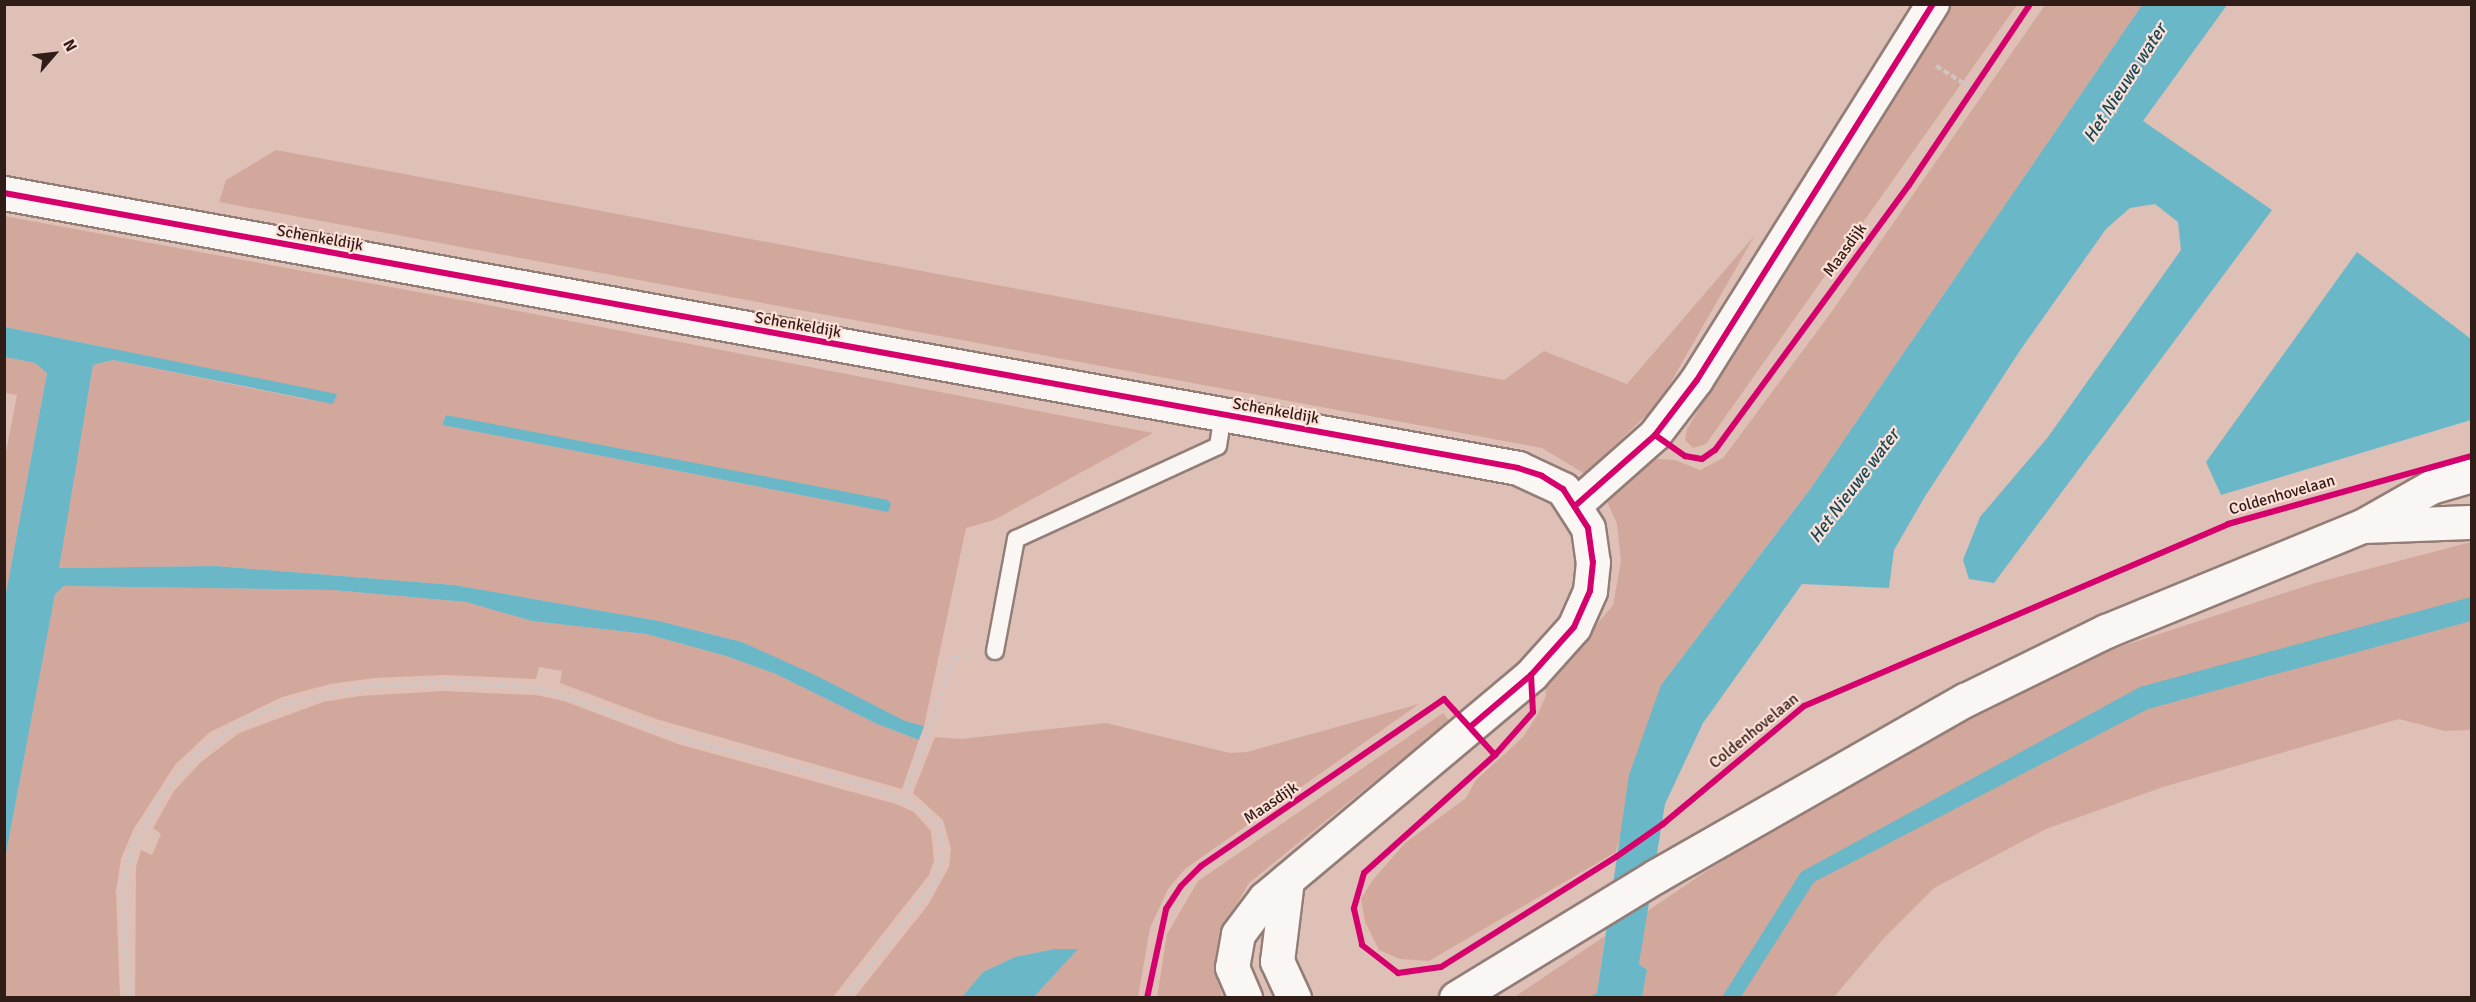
<!DOCTYPE html>
<style>
body{margin:0}
#map{position:relative;width:2476px;height:1002px;overflow:hidden;background:#dec0b7;font-family:Signika,sans-serif}
div>[style]{position:absolute}
.green>*{inset:0;background:#d3a89c}
.water>*{inset:0;background:#6ab7c8}
.path>*{height:4px;margin-top:-2px;transform-origin:0;background:repeating-linear-gradient(90deg,#cfc6c4 0 6px,transparent 0 9px)}
.roads{filter:drop-shadow(2px 0 #937d77) drop-shadow(-2px 0 #937d77) drop-shadow(0 2px #937d77) drop-shadow(0 -2px #937d77)}
.lane>*{height:16px;margin:-8px;padding:0 8px;transform-origin:8px;border-radius:8px;background:#faf6f4}
.street>*{height:32px;margin:-16px;padding:0 16px;transform-origin:16px;border-radius:16px;background:#faf6f4}
.secondary>*{height:33px;margin:-16.5px;padding:0 16.5px;transform-origin:16.5px;border-radius:16.5px;background:#faf6f4}
.cycleway>*{height:6px;margin:-3px;padding:0 3px;transform-origin:3px;border-radius:3px;background:#d6006c}
span{translate:-50% -50%;white-space:nowrap;text-align:center;line-height:1.15;-webkit-text-stroke:4.5px #fcdfd7;paint-order:stroke}
.street-label{font-size:16px;color:#311d17}
.water-label{font-size:18px;color:#144854;font-style:italic}
.frame{position:absolute;inset:0;border:6px solid #311d17;pointer-events:none}
.north{position:absolute;left:24px;top:24px;width:60px;height:60px;-webkit-text-stroke:4px #fcdfd7;paint-order:stroke;rotate:62deg;font-size:16px;font-weight:700;line-height:24px;text-align:center;color:#311d17}
.north::after{content:'';display:block;margin:auto;width:21px;height:27px;background:#311d17;clip-path:polygon(50% 0,100% 100%,50% 72%,0 100%)}
</style>
<div id="map">
<div class="green">
<div style="clip-path:polygon(1950px 5px,2017px 5px,1706px 444px,1693px 448px,1685px 440px,1687px 429px,1803px 232px)"></div>
<div style="clip-path:polygon(2045px 5px,2142px 5px,1811px 488px,1661px 685px,1616px 852px,1429px 961px,1400px 959px,1379px 950px,1365px 922px,1361px 899px,1372px 881px,1405px 843px,1466px 798px,1476px 780px,1523px 737px,1538px 714px,1546px 695px,1545px 686px,1613px 605px,1621px 561px,1617px 524px,1607px 501px,1616px 483px,1646px 458px,1675px 460px,1700px 470px,1723px 458px,1830px 314px)"></div>
<div style="clip-path:polygon(276px 150px,1504px 380px,1544px 351px,1627px 384px,1755px 235px,1659px 403px,1585px 474px,1542px 448px,219px 202px,226px 180px)"></div>
<div style="clip-path:polygon(evenodd,4px 216px,467px 301px,1153px 433px,994px 520px,966px 528px,924px 726px,905px 721px,742px 642px,659px 621px,454px 585px,215px 566px,58px 568px,93px 365px,113px 360px,314px 401px,100px 346px,5px 327px,4px 216px,446px 415px,888px 512px,442px 425px,446px 415px)"></div>
<div style="clip-path:polygon(5px 357px,35px 363px,47px 373px,5px 598px,5px 457px,17px 395px,5px 393px)"></div>
<div style="clip-path:polygon(2471px 542px,2471px 730px,2445px 731px,2399px 719px,2163px 787px,2046px 829px,1934px 888px,1884px 938px,1834px 997px,1642px 997px,1647px 970px,1639px 964px,1646px 912px,1711px 868px,1886px 762px,2104px 652px,2315px 583px)"></div>
<div style="clip-path:polygon(64px 586px,333px 590px,466px 602px,532px 621px,646px 634px,726px 656px,776px 674px,877px 724px,919px 740px,902px 789px,656px 719px,560px 683px,562px 671px,539px 667px,536px 679px,444px 675px,375px 678px,330px 684px,282px 697px,210px 732px,175px 765px,133px 830px,121px 859px,116px 891px,120px 997px,5px 998px,5px 859px,55px 593px)"></div>
<div style="clip-path:polygon(443px 691px,536px 695px,564px 701px,678px 744px,896px 804px,914px 812px,931px 831px,934px 861px,929px 875px,833px 997px,135px 997px,136px 867px,141px 850px,152px 855px,161px 834px,153px 828px,174px 791px,201px 762px,239px 733px,323px 702px,360px 696px)"></div>
<div style="clip-path:polygon(1419px 704px,1185px 869px,1168px 889px,1150px 928px,1138px 997px,1034px 997px,1077px 950px,1054px 949px,1015px 957px,983px 972px,962px 997px,854px 998px,928px 905px,949px 867px,951px 849px,943px 820px,913px 793px,935px 737px,960px 739px,1106px 723px,1230px 753px,1247px 752px)"></div>
<div style="clip-path:polygon(1443px 713px,1451px 723px,1424px 748px,1406px 756px,1249px 883px,1221px 931px,1216px 967px,1222px 997px,1157px 998px,1167px 934px,1198px 881px)"></div>
<div style="clip-path:polygon(1605px 936px,1597px 993px,1586px 998px,1513px 998px)"></div>
</div>
<div class="water">
<div style="clip-path:polygon(2142px 5px,2227px 5px,2143px 121px,2272px 210px,1994px 583px,1969px 579px,1963px 560px,1980px 517px,2048px 437px,2181px 250px,2178px 222px,2155px 204px,2130px 208px,2106px 229px,2021px 349px,1924px 498px,1894px 550px,1889px 588px,1802px 584px,1703px 723px,1665px 804px,1639px 964px,1647px 970px,1642px 997px,1586px 998px,1597px 993px,1629px 775px,1661px 685px,1811px 488px)"></div>
<div style="clip-path:polygon(2357px 252px,2471px 339px,2471px 420px,2221px 495px,2206px 462px)"></div>
<div style="clip-path:polygon(5px 327px,337px 394px,333px 404px,113px 360px,93px 365px,59px 568px,215px 566px,454px 585px,659px 621px,742px 642px,815px 675px,905px 721px,924px 726px,919px 740px,877px 724px,776px 674px,726px 656px,646px 634px,532px 621px,466px 602px,333px 590px,64px 586px,55px 594px,5px 859px,5px 598px,47px 373px,35px 363px,5px 357px)"></div>
<div style="clip-path:polygon(446px 415px,888px 500px,891px 504px,888px 512px,442px 425px)"></div>
<div style="clip-path:polygon(2471px 597px,2471px 621px,2148px 709px,1814px 882px,1741px 997px,1722px 997px,1801px 872px,2140px 687px)"></div>
<div style="clip-path:polygon(1054px 949px,1078px 949px,1034px 997px,962px 997px,983px 972px,1015px 957px)"></div>
</div>
<div class="path">
<div style="left:1936px;top:66px;width:44px;rotate:31.9deg"></div>
<div style="left:904px;top:798px;width:149px;rotate:-70.3deg"></div>
<div style="left:954px;top:658px;width:14px;rotate:-8deg"></div>
<div style="left:129px;top:998px;width:109px;rotate:-93.2deg"></div>
<div style="left:123px;top:889px;width:34px;rotate:-78deg"></div>
<div style="left:130px;top:856px;width:64px;rotate:-63deg"></div>
<div style="left:159px;top:799px;width:57px;rotate:-49.9deg"></div>
<div style="left:196px;top:755px;width:60px;rotate:-35.5deg"></div>
<div style="left:245px;top:720px;width:48px;rotate:-20.7deg"></div>
<div style="left:290px;top:703px;width:72px;rotate:-12.9deg"></div>
<div style="left:360px;top:687px;width:88px;rotate:-3.3deg"></div>
<div style="left:448px;top:682px;width:92px;rotate:3.7deg"></div>
<div style="left:540px;top:688px;width:157px;rotate:19.4deg"></div>
<div style="left:688px;top:740px;width:194px;rotate:14.3deg"></div>
<div style="left:876px;top:788px;width:52px;rotate:25.1deg"></div>
<div style="left:923px;top:810px;width:20px;rotate:45deg"></div>
<div style="left:937px;top:824px;width:19px;rotate:72deg"></div>
<div style="left:943px;top:842px;width:39px;rotate:100deg"></div>
<div style="left:936px;top:880px;width:149px;rotate:127.6deg"></div>
</div>
<div class="roads">
<div class="lane">
<div style="left:995px;top:651px;width:114px;rotate:-79.4deg"></div>
<div style="left:1016px;top:539px;width:222px;rotate:-24.7deg"></div>
<div style="left:1218px;top:446px;width:30px;rotate:-81deg"></div>
</div>
<div class="street">
<div style="left:1576px;top:505px;width:106px;rotate:-41.5deg"></div>
<div style="left:1655px;top:435px;width:69px;rotate:-52.6deg"></div>
<div style="left:1697px;top:380px;width:444px;rotate:-57.9deg"></div>
</div>
<div class="secondary">
<div style="left:4px;top:193px;width:1539px;rotate:10.29deg"></div>
<div style="left:1518px;top:468px;width:50px;rotate:25deg"></div>
<div style="left:1563px;top:489px;width:46px;rotate:57.3deg"></div>
<div style="left:1588px;top:528px;width:34px;rotate:82deg"></div>
<div style="left:1593px;top:562px;width:29px;rotate:96deg"></div>
<div style="left:1590px;top:591px;width:39px;rotate:114deg"></div>
<div style="left:1574px;top:627px;width:64px;rotate:131.9deg"></div>
<div style="left:1531px;top:675px;width:347px;rotate:140deg"></div>
<div style="left:1265px;top:898px;width:45px;rotate:126.9deg"></div>
<div style="left:1238px;top:934px;width:34px;rotate:100deg"></div>
<div style="left:1232px;top:967px;width:34px;rotate:67deg"></div>
<div style="left:2367px;top:526px;width:105px;rotate:-2.2deg"></div>
<div style="left:1287px;top:880px;width:82px;rotate:97deg"></div>
<div style="left:1277px;top:961px;width:41px;rotate:65.3deg"></div>
<div style="left:1456px;top:998px;width:234px;rotate:-31.4deg"></div>
<div style="left:1656px;top:876px;width:356px;rotate:-29.7deg"></div>
<div style="left:1965px;top:700px;width:157px;rotate:-26.1deg"></div>
<div style="left:2106px;top:631px;width:277px;rotate:-22.3deg"></div>
<div style="left:2362px;top:526px;width:79px;rotate:-29.5deg"></div>
<div style="left:2431px;top:487px;width:43px;rotate:-16.3deg"></div>
</div>
</div>
<div class="cycleway">
<div style="left:4px;top:193px;width:1539px;rotate:10.29deg"></div>
<div style="left:1518px;top:468px;width:25px;rotate:18deg"></div>
<div style="left:1542px;top:476px;width:25px;rotate:32deg"></div>
<div style="left:1563px;top:489px;width:46px;rotate:57.3deg"></div>
<div style="left:1588px;top:528px;width:34px;rotate:82deg"></div>
<div style="left:1593px;top:562px;width:29px;rotate:96deg"></div>
<div style="left:1590px;top:591px;width:39px;rotate:114deg"></div>
<div style="left:1574px;top:627px;width:64px;rotate:131.9deg"></div>
<div style="left:1531px;top:675px;width:79px;rotate:139.6deg"></div>
<div style="left:1655px;top:435px;width:37px;rotate:35deg"></div>
<div style="left:1685px;top:456px;width:17px;rotate:10deg"></div>
<div style="left:1702px;top:459px;width:16px;rotate:-35deg"></div>
<div style="left:1715px;top:450px;width:328px;rotate:-53.8deg"></div>
<div style="left:1909px;top:185px;width:218px;rotate:-56.2deg"></div>
<div style="left:1576px;top:505px;width:106px;rotate:-41.5deg"></div>
<div style="left:1655px;top:435px;width:69px;rotate:-52.6deg"></div>
<div style="left:1697px;top:380px;width:444px;rotate:-57.9deg"></div>
<div style="left:1531px;top:675px;width:37px;rotate:87deg"></div>
<div style="left:1533px;top:712px;width:57px;rotate:131.5deg"></div>
<div style="left:1495px;top:755px;width:176px;rotate:138deg"></div>
<div style="left:1364px;top:873px;width:37px;rotate:106deg"></div>
<div style="left:1354px;top:909px;width:37px;rotate:77deg"></div>
<div style="left:1362px;top:945px;width:46px;rotate:37.9deg"></div>
<div style="left:1398px;top:973px;width:43px;rotate:-7.9deg"></div>
<div style="left:1441px;top:967px;width:207px;rotate:-32.2deg"></div>
<div style="left:1616px;top:857px;width:57px;rotate:-35.1deg"></div>
<div style="left:1663px;top:824px;width:184px;rotate:-39.9deg"></div>
<div style="left:1804px;top:706px;width:461px;rotate:-23.2deg"></div>
<div style="left:2228px;top:524px;width:253px;rotate:-15.6deg"></div>
<div style="left:1147px;top:998px;width:91px;rotate:-77.9deg"></div>
<div style="left:1166px;top:909px;width:27px;rotate:-57deg"></div>
<div style="left:1181px;top:886px;width:28px;rotate:-45deg"></div>
<div style="left:1201px;top:866px;width:295px;rotate:-34.5deg"></div>
<div style="left:1444px;top:699px;width:76px;rotate:47.7deg"></div>
</div>
<div class="street-label">
<span style="left:320px;top:238px;rotate:10deg">Schenkeldijk</span>
<span style="left:1845px;top:250px;rotate:-54deg">Maasdijk</span>
<span style="left:798px;top:325px;rotate:10deg">Schenkeldijk</span>
<span style="left:1276px;top:411px;rotate:10deg">Schenkeldijk</span>
<span style="left:2282px;top:495px;rotate:-16deg">Coldenhovelaan</span>
<span style="left:1754px;top:731px;rotate:-39deg">Coldenhovelaan</span>
<span style="left:1271px;top:803px;rotate:-34deg">Maasdijk</span>
</div>
<div class="water-label">
<span style="left:2125px;top:83px;rotate:-57deg">Het Nieuwe water</span>
<span style="left:1854px;top:486px;rotate:-53deg">Het Nieuwe water</span>
</div>
<div class="frame"></div>
<div class="north">N</div>
</div>
